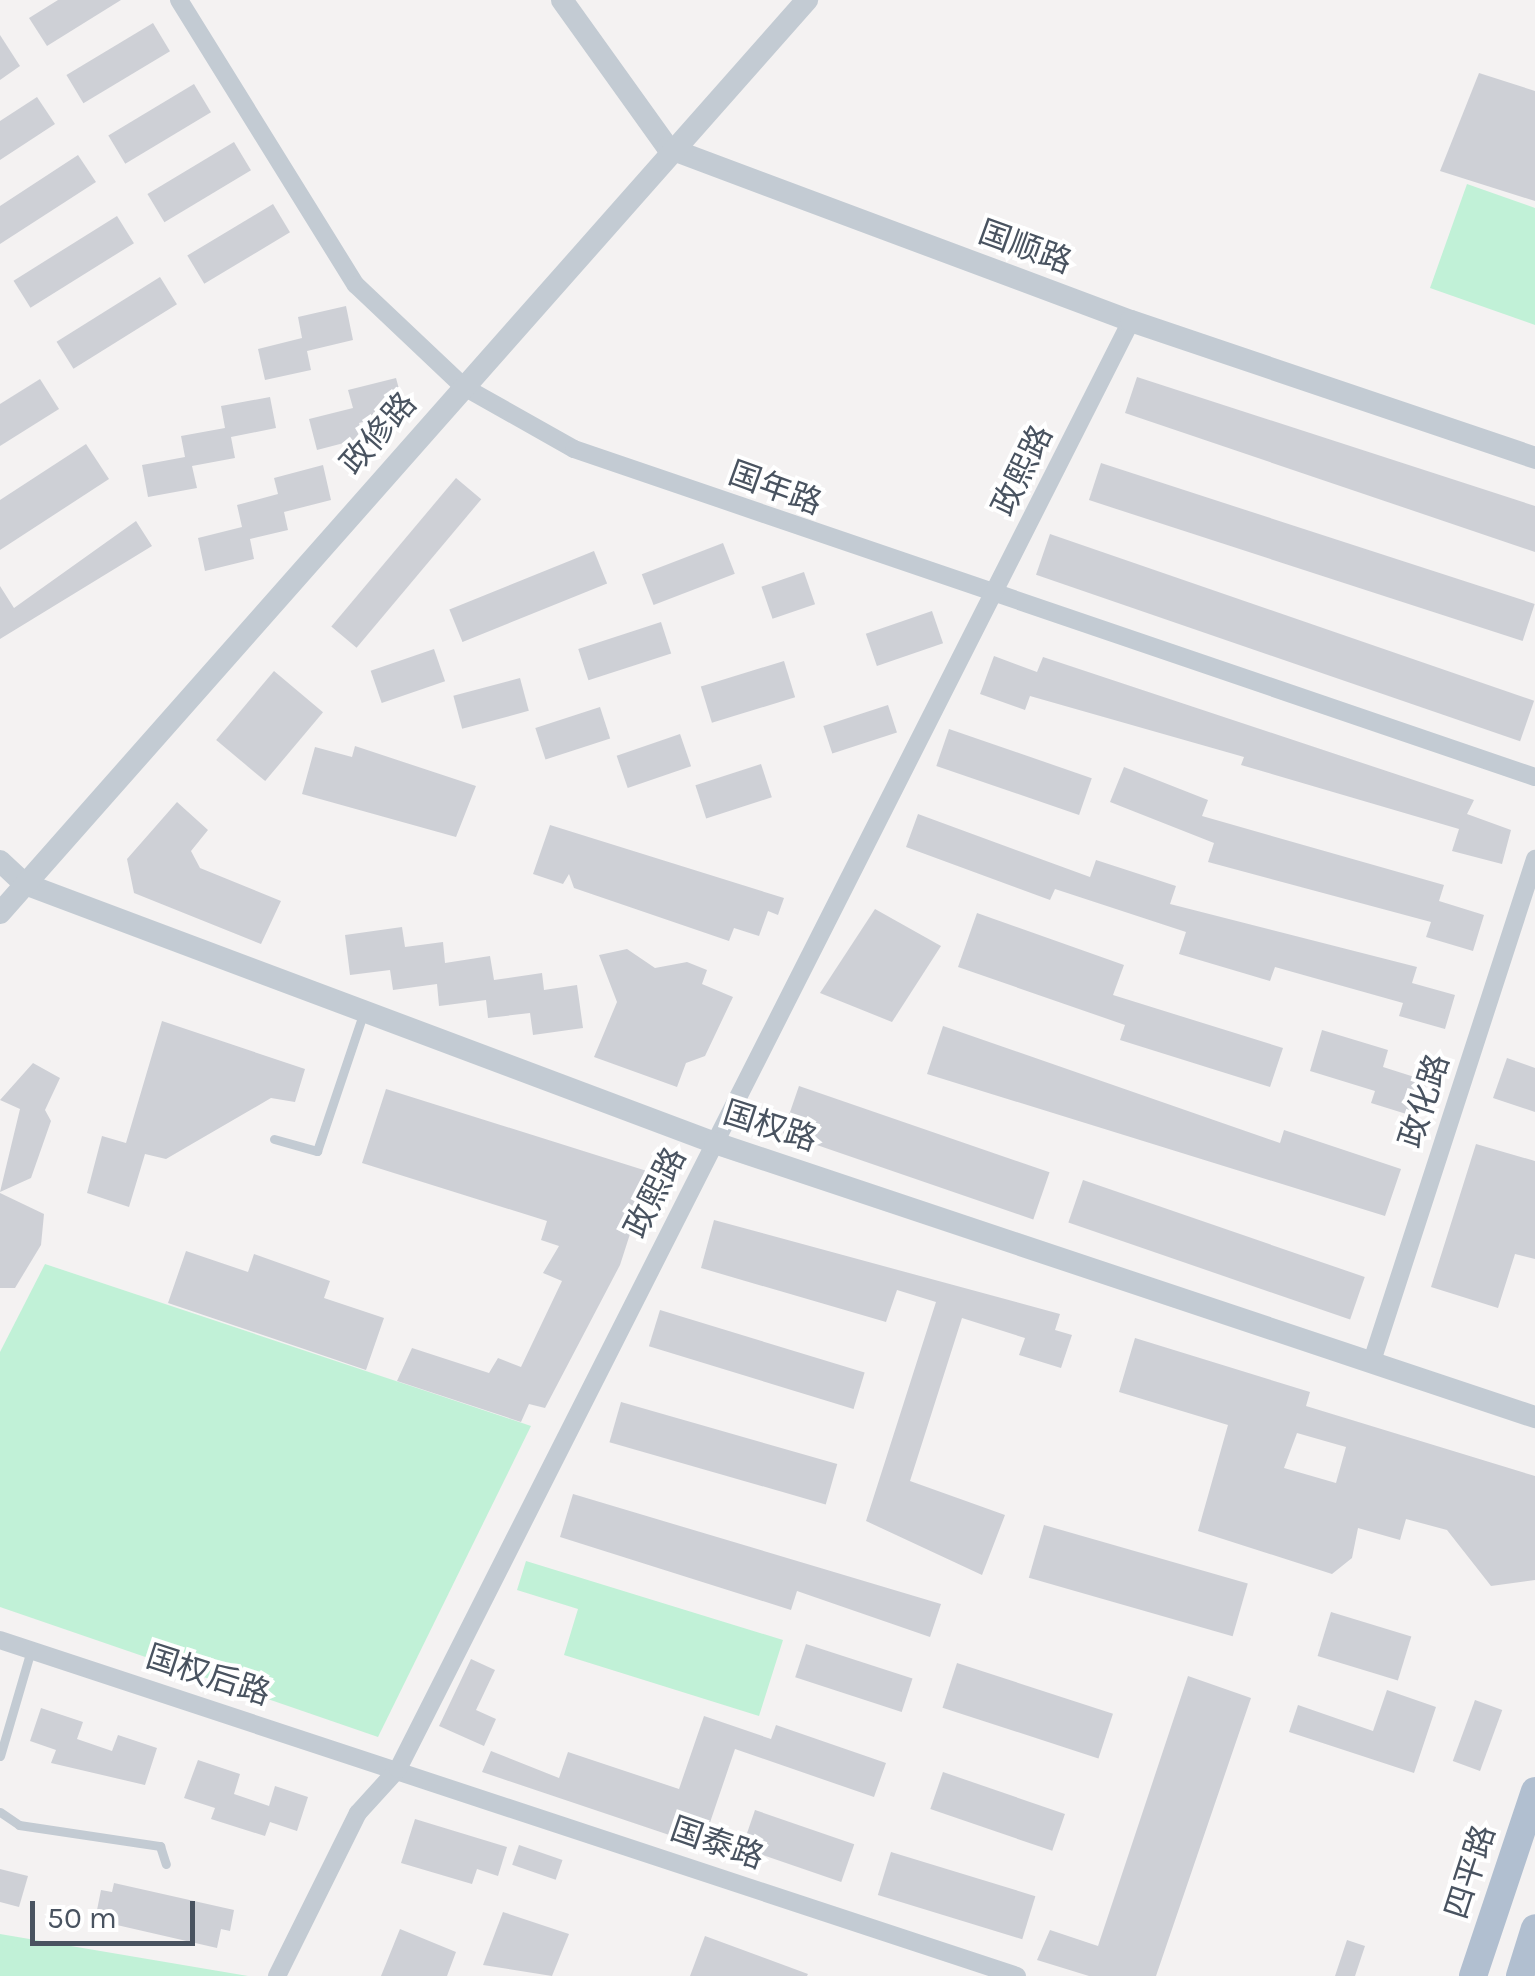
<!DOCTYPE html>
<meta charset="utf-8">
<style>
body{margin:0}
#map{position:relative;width:1535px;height:1976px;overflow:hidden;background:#f4f2f2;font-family:Karla,"Noto Sans SC",sans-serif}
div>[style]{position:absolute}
.green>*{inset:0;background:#c1f1d7}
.building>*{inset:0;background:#ced0d6;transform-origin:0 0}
.service>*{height:9px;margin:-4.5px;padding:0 4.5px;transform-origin:4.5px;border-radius:4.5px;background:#c3cbd3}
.minor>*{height:18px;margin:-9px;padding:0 9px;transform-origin:9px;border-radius:9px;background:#c3cbd3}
.tertiary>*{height:22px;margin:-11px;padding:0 11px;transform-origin:11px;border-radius:11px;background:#c3cbd3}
.primary>*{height:28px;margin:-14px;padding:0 14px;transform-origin:14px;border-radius:14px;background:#b1bfd0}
span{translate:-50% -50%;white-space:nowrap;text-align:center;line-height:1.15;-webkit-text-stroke:8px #fff;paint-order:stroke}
.street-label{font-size:32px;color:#495360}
.scale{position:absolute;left:30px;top:1901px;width:165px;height:45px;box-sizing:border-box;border:5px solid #495360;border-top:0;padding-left:12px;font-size:30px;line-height:35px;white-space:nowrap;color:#495360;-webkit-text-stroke:8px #fff;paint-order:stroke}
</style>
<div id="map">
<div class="green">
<div style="clip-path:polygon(1467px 184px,1535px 208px,1535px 325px,1430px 288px)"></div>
<div style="clip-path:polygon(45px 1264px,531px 1426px,378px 1737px,0 1607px,0 1352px)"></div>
<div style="clip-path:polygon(526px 1561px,783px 1640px,759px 1716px,564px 1655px,578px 1609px,517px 1590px)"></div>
<div style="clip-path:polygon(0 1934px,248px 1976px,0 1976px)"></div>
</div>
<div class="building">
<div style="clip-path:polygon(58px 0,121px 0,47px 46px,29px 18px)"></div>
<div style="left:153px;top:23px;width:33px;height:101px;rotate:59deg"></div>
<div style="clip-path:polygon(0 35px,20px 66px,0 80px)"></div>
<div style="clip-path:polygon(1479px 73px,1535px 91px,1535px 201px,1440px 171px)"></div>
<div style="left:194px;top:84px;width:33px;height:100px;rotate:59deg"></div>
<div style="clip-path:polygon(37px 97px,55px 124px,0 160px,0 121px)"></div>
<div style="left:234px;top:142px;width:33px;height:101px;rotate:59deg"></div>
<div style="clip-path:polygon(78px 155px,96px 182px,0 244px,0 206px)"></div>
<div style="left:273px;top:204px;width:33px;height:100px;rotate:59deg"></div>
<div style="left:117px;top:216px;width:32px;height:122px;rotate:58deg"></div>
<div style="left:160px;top:277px;width:32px;height:122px;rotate:58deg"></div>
<div style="clip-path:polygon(346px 306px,353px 340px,307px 351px,311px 370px,265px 380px,258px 349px,302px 338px,298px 317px)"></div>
<div style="clip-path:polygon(1137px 377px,1535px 506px,1535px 552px,1125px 413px)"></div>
<div style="clip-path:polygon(396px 378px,405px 411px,359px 423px,363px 438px,317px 450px,309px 419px,353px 408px,348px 390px)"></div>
<div style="clip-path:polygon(40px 379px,59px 409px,0 446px,0 404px)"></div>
<div style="clip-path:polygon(270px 397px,276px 428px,231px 437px,235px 458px,192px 466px,197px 488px,148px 497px,142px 465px,185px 457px,181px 436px,225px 428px,221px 406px)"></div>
<div style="clip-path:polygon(86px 444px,109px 479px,0 550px,0 500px)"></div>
<div style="left:1101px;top:463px;width:456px;height:39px;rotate:18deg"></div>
<div style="clip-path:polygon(323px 465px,331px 500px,284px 512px,288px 530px,250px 539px,254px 559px,205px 571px,198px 538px,242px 527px,237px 505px,278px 494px,274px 478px)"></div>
<div style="left:456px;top:478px;width:33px;height:194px;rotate:40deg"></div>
<div style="clip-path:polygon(136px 521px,152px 546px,0 639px,0 586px,14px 608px)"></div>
<div style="left:1050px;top:534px;width:512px;height:43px;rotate:19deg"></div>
<div style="left:723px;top:543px;width:33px;height:87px;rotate:69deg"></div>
<div style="left:594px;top:551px;width:35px;height:156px;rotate:68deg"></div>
<div style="left:804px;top:572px;width:34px;height:45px;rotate:71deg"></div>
<div style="left:932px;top:611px;width:34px;height:70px;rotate:71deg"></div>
<div style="left:661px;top:622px;width:33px;height:87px;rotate:72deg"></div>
<div style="left:434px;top:649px;width:34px;height:67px;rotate:71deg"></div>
<div style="clip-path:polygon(994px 656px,1037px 672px,1043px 657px,1474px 800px,1467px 814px,1511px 830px,1502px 864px,1452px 851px,1459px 829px,1241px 765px,1244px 757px,1030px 696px,1025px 710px,980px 694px)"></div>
<div style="left:784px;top:661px;width:38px;height:87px;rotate:73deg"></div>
<div style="left:274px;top:671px;width:64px;height:90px;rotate:40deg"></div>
<div style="left:520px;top:678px;width:34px;height:69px;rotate:75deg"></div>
<div style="left:888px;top:705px;width:29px;height:68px;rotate:72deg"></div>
<div style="left:600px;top:707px;width:33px;height:68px;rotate:72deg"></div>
<div style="left:949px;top:729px;width:151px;height:39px;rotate:19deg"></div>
<div style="left:680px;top:734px;width:34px;height:67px;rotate:71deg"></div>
<div style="clip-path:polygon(355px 746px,476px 786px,456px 837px,302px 794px,315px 747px,352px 757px)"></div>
<div style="left:761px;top:764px;width:35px;height:69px;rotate:72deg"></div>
<div style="clip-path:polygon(1124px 767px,1208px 800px,1202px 816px,1444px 885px,1439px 901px,1484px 915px,1473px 951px,1426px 937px,1431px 922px,1208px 862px,1214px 843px,1110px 802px)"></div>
<div style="clip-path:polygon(177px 802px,208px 830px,191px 851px,200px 868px,281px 901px,261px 944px,134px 893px,127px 859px)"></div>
<div style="clip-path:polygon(918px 814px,1090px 877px,1096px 860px,1176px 886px,1170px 904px,1417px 967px,1412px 983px,1455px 995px,1445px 1029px,1399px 1016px,1403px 1003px,1275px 967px,1270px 981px,1179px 954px,1186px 932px,1055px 889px,1050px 900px,906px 847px)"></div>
<div style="clip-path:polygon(550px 825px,784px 898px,778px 915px,768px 911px,759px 936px,734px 928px,729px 941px,574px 888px,569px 874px,563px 884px,533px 874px)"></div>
<div style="clip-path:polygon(875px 909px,941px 946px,892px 1022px,820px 993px)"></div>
<div style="clip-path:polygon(977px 913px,1124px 965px,1113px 995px,1283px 1048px,1270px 1087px,1120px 1040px,1125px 1025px,958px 967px)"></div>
<div style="clip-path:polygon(402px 927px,405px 947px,443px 942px,445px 963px,490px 956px,494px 980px,542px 973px,544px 990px,577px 985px,583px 1028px,533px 1035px,530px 1013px,488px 1018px,486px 1000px,439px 1006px,437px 984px,393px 990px,390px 970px,350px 975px,345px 935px)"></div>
<div style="clip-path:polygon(627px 949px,655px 968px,687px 962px,707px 970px,702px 984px,733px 997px,705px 1056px,686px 1063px,677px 1087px,594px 1057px,617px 1002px,599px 955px)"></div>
<div style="clip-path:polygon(162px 1021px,305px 1069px,295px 1102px,271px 1098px,166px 1159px,145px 1154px,129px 1207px,87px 1193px,102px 1136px,126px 1143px)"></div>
<div style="clip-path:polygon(943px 1026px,1280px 1143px,1284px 1130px,1401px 1169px,1385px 1216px,927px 1074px)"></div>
<div style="clip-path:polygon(1322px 1030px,1388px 1050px,1383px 1067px,1427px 1081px,1416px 1117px,1371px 1103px,1375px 1091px,1310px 1071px)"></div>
<div style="clip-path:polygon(1507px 1058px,1535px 1068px,1535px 1112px,1493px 1098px)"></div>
<div style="clip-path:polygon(33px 1063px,60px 1078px,45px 1110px,51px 1121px,31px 1178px,0 1192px,20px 1109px,0 1100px)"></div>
<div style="left:799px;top:1086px;width:265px;height:50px;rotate:19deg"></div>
<div style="clip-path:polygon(386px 1089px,650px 1172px,620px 1265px,545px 1408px,529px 1404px,521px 1422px,397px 1381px,412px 1348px,489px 1373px,498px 1358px,521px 1367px,562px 1281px,543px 1273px,559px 1246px,541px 1240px,547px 1221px,362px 1163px)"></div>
<div style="clip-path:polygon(1476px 1144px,1535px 1161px,1535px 1259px,1515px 1254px,1498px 1308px,1431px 1287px)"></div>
<div style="left:1083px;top:1180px;width:298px;height:45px;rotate:19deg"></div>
<div style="clip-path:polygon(0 1193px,44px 1214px,41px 1245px,15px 1288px,0 1288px)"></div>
<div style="clip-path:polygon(714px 1220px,1060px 1314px,1055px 1330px,1072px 1335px,1061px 1368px,1019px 1355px,1025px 1338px,962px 1318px,910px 1481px,1005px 1515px,982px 1575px,866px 1521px,936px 1302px,897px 1290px,886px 1322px,701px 1268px)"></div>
<div style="clip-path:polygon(186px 1251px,248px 1272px,254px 1254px,330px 1281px,324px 1298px,384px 1318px,366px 1370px,168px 1303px)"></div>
<div style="left:660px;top:1310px;width:214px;height:38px;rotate:17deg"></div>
<div style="clip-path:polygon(evenodd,1135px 1338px,1310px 1392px,1306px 1406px,1535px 1476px,1535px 1580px,1491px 1586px,1447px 1530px,1406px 1519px,1400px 1540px,1358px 1528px,1352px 1558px,1332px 1574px,1198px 1531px,1228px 1425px,1119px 1392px,1135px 1338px,1297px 1433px,1346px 1447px,1336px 1483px,1284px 1468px,1297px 1433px)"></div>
<div style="left:621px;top:1402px;width:225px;height:42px;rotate:16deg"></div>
<div style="clip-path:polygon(573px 1494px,941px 1604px,930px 1637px,797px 1591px,791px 1610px,560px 1537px)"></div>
<div style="left:1044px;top:1525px;width:212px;height:55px;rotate:16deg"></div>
<div style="left:1331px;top:1612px;width:84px;height:46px;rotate:17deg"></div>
<div style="left:806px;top:1644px;width:112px;height:35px;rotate:18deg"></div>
<div style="clip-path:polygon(471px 1659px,495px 1670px,476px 1710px,496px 1719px,484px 1746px,439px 1726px)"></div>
<div style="left:957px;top:1663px;width:164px;height:47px;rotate:18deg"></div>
<div style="clip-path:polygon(1188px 1676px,1251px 1698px,1156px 1976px,1089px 1976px,1037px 1960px,1050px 1930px,1098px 1946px)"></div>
<div style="clip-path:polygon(1387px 1690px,1436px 1707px,1414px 1773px,1289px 1732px,1298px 1705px,1373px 1731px)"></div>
<div style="left:1475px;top:1700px;width:29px;height:65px;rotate:20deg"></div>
<div style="clip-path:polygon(41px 1708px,83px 1722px,77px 1739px,112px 1751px,118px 1735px,157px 1748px,145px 1785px,51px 1763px,56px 1750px,30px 1741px)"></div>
<div style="clip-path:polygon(704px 1716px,771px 1739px,776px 1725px,886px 1763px,874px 1797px,735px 1749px,702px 1846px,482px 1772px,491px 1751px,559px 1778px,568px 1752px,679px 1789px)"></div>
<div style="clip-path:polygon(198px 1760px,240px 1774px,234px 1794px,269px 1806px,275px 1786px,308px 1797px,297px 1831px,270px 1822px,265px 1836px,211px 1819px,215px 1808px,184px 1798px)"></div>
<div style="left:943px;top:1772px;width:129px;height:39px;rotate:19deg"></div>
<div style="left:755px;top:1810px;width:105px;height:40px;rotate:19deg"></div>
<div style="clip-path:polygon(415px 1819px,507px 1847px,498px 1876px,477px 1869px,472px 1884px,401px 1863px)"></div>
<div style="left:519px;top:1845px;width:46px;height:21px;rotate:19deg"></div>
<div style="left:891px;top:1852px;width:151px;height:45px;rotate:17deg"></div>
<div style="clip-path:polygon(0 1869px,28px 1876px,19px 1907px,0 1902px)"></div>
<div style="clip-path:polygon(114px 1883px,234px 1910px,230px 1931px,221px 1929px,217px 1948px,95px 1920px,101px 1890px,112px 1892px)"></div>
<div style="clip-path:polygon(503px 1912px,569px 1934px,552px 1976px,483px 1965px)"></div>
<div style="clip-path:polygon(400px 1929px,456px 1952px,447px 1976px,381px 1976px)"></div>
<div style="clip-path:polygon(705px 1936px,808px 1974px,807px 1976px,690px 1976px)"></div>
<div style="clip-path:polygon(1347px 1940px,1365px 1946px,1355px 1976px,1335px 1976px)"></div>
</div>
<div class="service">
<div style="left:274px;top:1139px;width:45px;rotate:15.6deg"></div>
<div style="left:317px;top:1151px;width:145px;rotate:-71.4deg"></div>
<div style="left:0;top:1756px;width:110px;rotate:-73.7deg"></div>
<div style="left:0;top:1812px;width:23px;rotate:34deg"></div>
<div style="left:19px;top:1825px;width:143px;rotate:8.5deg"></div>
<div style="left:160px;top:1846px;width:19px;rotate:72deg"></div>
</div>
<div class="minor">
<div style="left:179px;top:0;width:335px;rotate:58.2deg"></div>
<div style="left:356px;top:285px;width:149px;rotate:43.4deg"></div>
<div style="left:464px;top:387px;width:126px;rotate:29.4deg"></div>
<div style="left:574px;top:449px;width:1015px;rotate:18.85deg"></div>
<div style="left:1372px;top:1361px;width:528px;rotate:-72.01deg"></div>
<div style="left:0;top:1640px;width:1071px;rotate:18.28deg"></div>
<div style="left:277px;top:1976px;width:182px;rotate:-63.6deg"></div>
<div style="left:358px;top:1813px;width:59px;rotate:-47.7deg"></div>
<div style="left:398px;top:1769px;width:1623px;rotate:-63.15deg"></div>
</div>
<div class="tertiary">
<div style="left:562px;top:0;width:182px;rotate:54.4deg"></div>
<div style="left:668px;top:148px;width:494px;rotate:20.5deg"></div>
<div style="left:1131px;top:321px;width:427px;rotate:18.7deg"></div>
<div style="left:0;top:861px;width:34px;rotate:43deg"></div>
<div style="left:25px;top:884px;width:737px;rotate:20.57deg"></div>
<div style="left:715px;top:1143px;width:865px;rotate:18.48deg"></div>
<div style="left:0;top:913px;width:1219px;rotate:-48.53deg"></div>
</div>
<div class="primary">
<div style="left:1473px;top:1976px;width:195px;rotate:-71.5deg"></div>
<div style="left:1520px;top:1976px;width:50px;rotate:-72.6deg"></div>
</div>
<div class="street-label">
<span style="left:1025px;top:248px;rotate:20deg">国顺路</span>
<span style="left:379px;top:434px;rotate:-49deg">政修路</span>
<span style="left:1023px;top:471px;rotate:-64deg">政熙路</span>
<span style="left:775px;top:489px;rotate:20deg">国年路</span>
<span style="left:1425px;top:1101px;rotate:-72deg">政化路</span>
<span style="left:770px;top:1127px;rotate:18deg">国权路</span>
<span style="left:656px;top:1193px;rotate:-63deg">政熙路</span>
<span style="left:208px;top:1676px;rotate:18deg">国权后路</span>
<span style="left:717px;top:1844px;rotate:19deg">国泰路</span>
<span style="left:1471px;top:1872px;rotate:-72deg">四平路</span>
</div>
<div class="scale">50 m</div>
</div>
